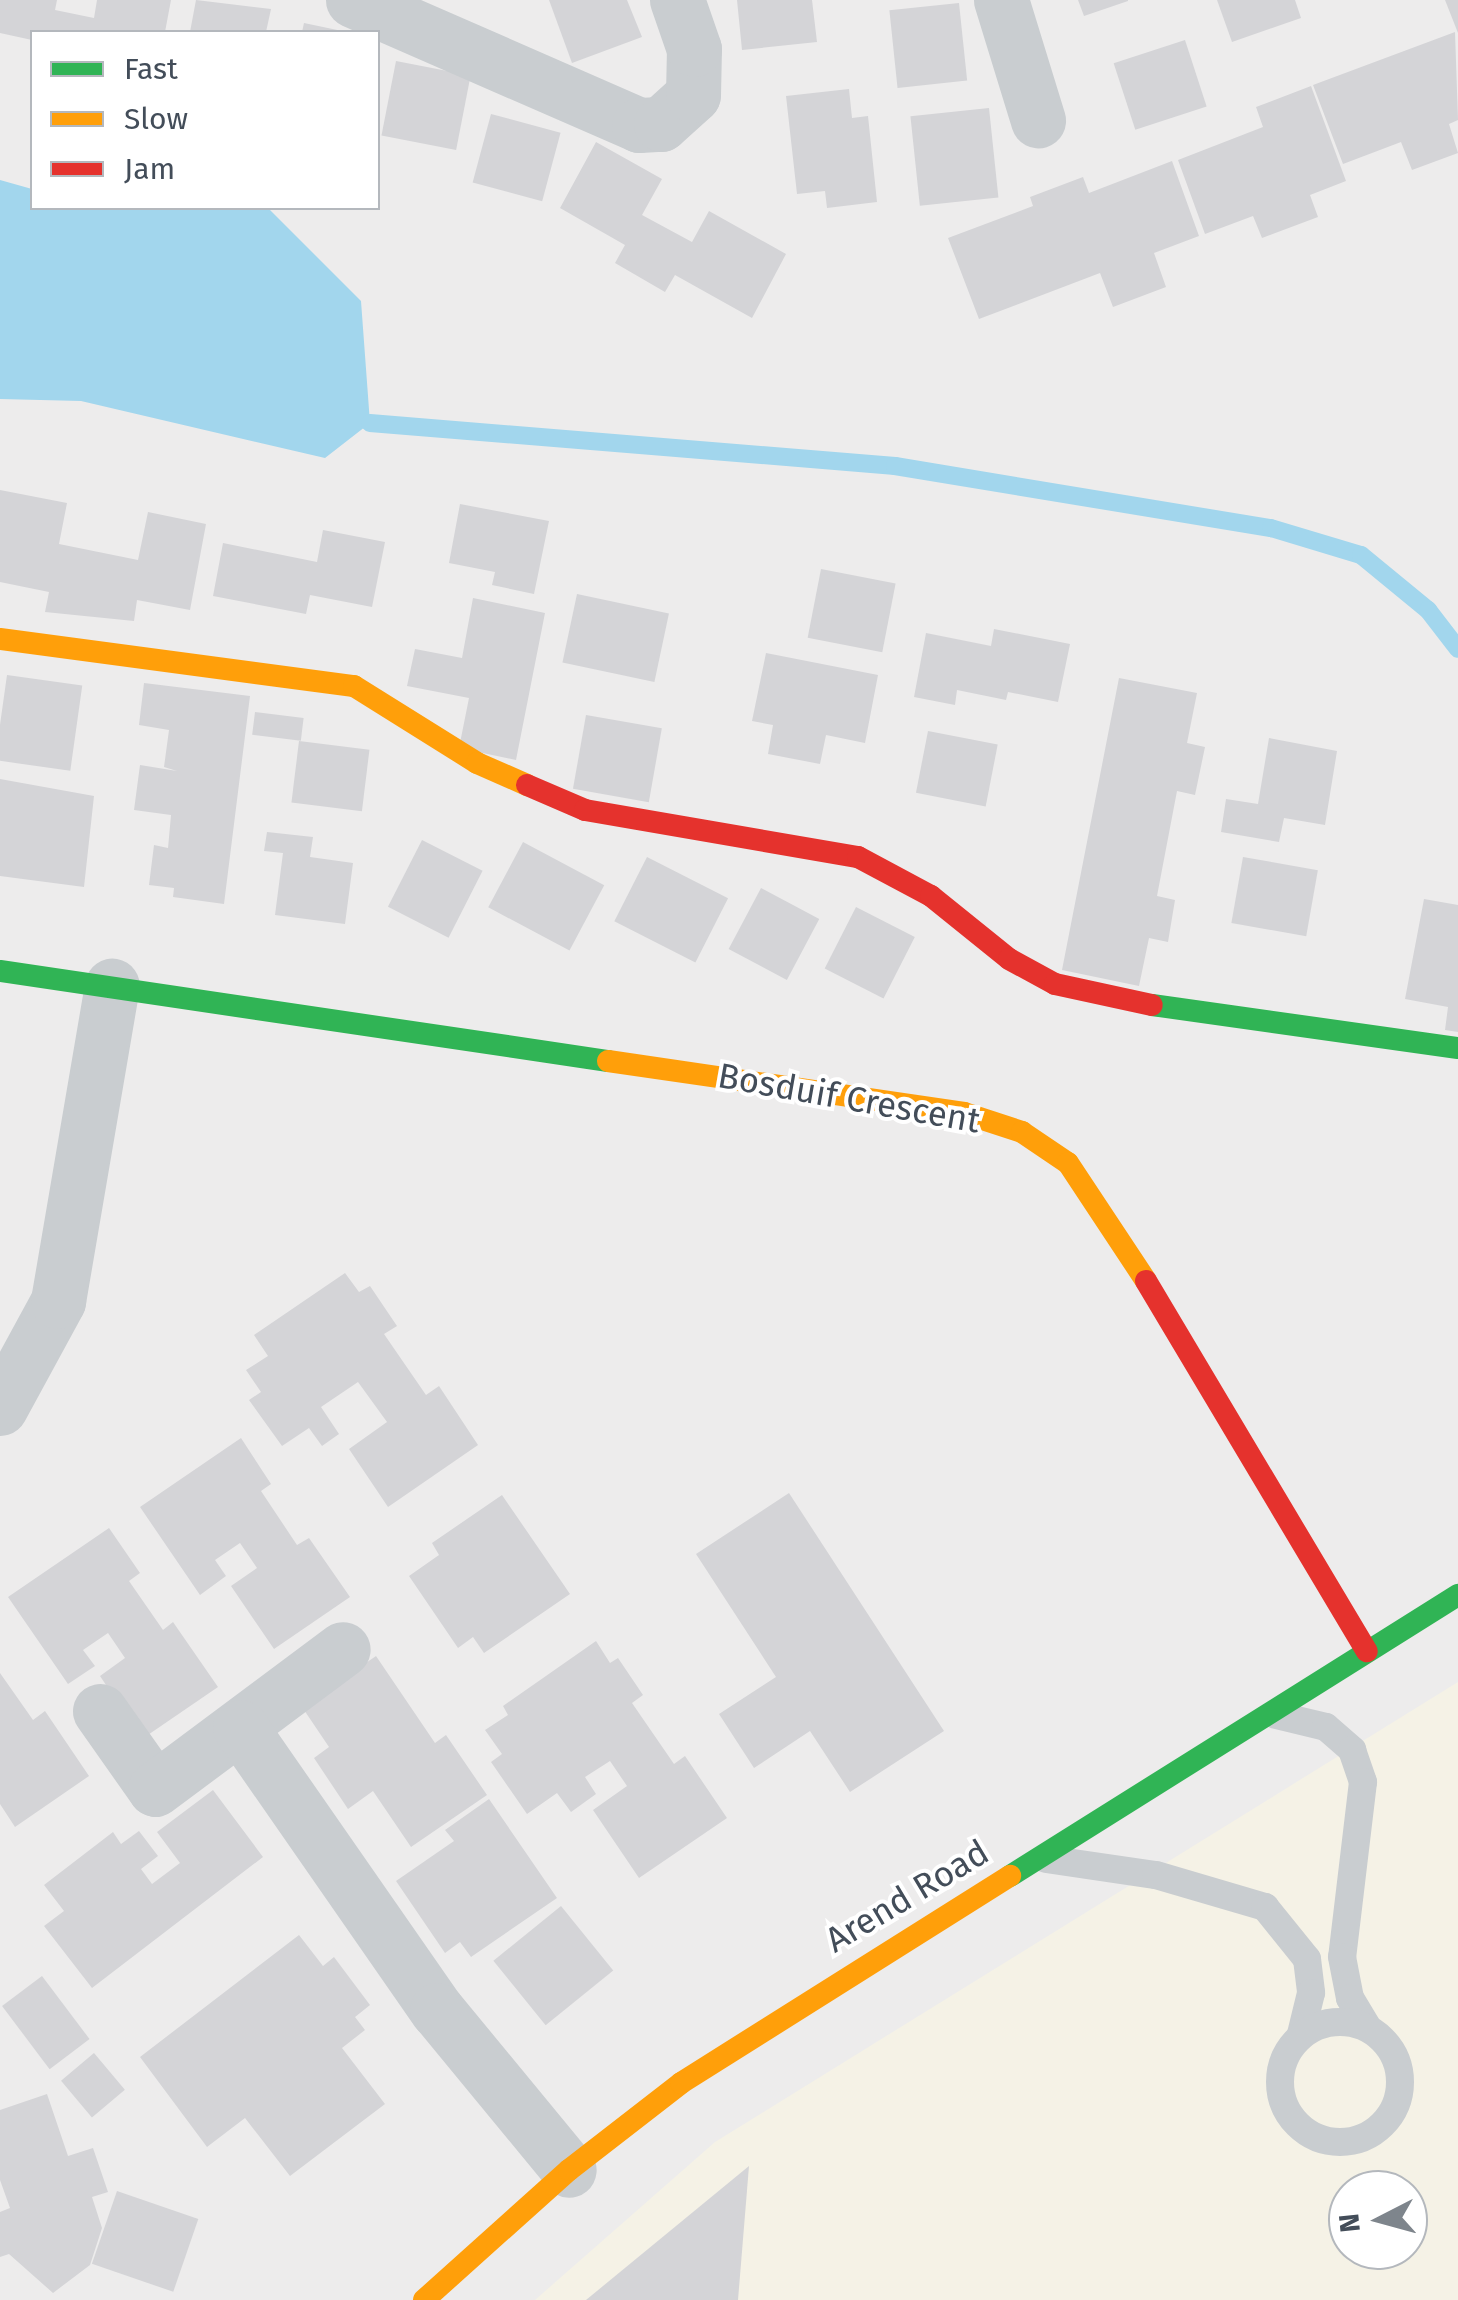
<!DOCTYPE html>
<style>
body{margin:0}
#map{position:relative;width:1458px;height:2300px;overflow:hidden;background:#edecec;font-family:"Fira Sans",sans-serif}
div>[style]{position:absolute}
.commercial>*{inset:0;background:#f5f2e6}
.water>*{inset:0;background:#a2d6ed}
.stream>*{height:18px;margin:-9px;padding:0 9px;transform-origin:9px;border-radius:9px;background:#a2d6ed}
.building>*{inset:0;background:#d4d4d7;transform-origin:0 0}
.lane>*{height:28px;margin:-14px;padding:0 14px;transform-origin:14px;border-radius:14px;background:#c9cdd0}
.lane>.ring{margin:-14px;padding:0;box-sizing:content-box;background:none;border:28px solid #c9cdd0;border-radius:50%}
.street>*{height:55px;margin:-27.5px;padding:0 27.5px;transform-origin:27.5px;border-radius:27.5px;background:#c9cdd0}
.fast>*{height:22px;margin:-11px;padding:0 11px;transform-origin:11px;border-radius:11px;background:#30b455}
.slow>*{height:22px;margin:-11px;padding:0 11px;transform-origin:11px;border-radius:11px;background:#ff9f0a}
.jam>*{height:22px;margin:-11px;padding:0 11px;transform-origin:11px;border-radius:11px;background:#e5322d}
span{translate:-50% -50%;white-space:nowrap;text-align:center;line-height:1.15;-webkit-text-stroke:8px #fff;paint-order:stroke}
.street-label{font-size:35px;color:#434d59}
.legend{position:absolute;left:30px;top:30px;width:350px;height:180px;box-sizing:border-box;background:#fff;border:2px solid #b4b8bd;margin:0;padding:12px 18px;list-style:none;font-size:30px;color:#434d59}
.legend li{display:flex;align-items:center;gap:20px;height:50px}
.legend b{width:50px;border:2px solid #b4b8bd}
.north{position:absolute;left:1328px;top:2170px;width:100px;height:100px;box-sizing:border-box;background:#fff;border:2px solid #b4b8bd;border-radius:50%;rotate:264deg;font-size:28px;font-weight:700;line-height:40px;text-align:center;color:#434d59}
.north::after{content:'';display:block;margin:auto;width:35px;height:45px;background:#7e858c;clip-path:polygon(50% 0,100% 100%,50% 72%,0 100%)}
</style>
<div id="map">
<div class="commercial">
<div style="clip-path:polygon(evenodd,1458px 1682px,1458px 2300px,535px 2300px,715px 2142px,1458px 1682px,1348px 2190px,1408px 2190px,1408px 2250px,1348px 2250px,1348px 2190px)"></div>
</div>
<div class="water">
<div style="clip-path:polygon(0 180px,32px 189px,32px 208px,268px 208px,361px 301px,370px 423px,325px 458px,81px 401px,0 399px)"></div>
</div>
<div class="stream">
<div style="left:370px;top:423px;width:527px;rotate:4.68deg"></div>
<div style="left:895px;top:466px;width:381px;rotate:9.4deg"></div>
<div style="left:1271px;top:528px;width:94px;rotate:16.7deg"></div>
<div style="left:1361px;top:555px;width:87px;rotate:39.4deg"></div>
<div style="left:1428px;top:610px;width:49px;rotate:52.4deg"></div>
</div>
<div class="building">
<div style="clip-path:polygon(0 0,57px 0,55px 10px,94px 18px,97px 0,171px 0,165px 32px,32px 32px,32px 40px,0 33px)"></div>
<div style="clip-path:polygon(196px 0,271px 9px,266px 32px,190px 32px)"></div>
<div style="clip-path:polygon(549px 0,627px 0,642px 37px,572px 63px)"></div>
<div style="clip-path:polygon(737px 0,812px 0,817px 42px,742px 50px)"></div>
<div style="clip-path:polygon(1078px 0,1128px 0,1128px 1px,1084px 16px)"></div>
<div style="clip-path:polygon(1217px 0,1295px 0,1301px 18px,1232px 42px)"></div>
<div style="clip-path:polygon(1445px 0,1458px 0,1458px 33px)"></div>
<div style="left:959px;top:3px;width:78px;height:70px;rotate:84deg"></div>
<div style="clip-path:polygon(304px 23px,342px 31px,342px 32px,302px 32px)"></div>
<div style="clip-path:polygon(1455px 32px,1458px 120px,1449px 124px,1458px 153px,1412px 170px,1401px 142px,1343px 164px,1313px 85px)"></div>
<div style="left:1185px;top:40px;width:70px;height:75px;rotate:72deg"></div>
<div style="left:396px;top:61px;width:76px;height:76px;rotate:11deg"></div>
<div style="clip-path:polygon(1311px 86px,1346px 181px,1310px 195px,1318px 217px,1262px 238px,1253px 216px,1205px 234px,1178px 160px,1263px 127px,1256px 107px)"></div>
<div style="clip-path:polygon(849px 89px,852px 118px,868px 116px,877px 202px,827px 208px,825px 191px,797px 194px,786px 96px)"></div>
<div style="left:989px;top:108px;width:90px;height:79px;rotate:84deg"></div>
<div style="left:491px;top:114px;width:72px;height:71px;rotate:15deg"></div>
<div style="clip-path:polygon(596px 142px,662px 179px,642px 215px,692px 242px,709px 211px,786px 254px,752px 318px,675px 275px,665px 292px,615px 263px,625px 245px,560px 208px)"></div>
<div style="clip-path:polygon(1172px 161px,1199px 236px,1154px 253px,1166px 287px,1113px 307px,1100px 273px,979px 319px,948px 238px,1033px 206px,1030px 197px,1083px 177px,1089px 193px)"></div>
<div style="clip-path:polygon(0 490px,67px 503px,59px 544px,138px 560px,148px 512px,206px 524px,190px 610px,137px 600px,134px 621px,45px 612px,49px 592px,0 582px)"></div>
<div style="clip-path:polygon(460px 504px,549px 521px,534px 594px,492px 585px,495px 572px,449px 563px)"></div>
<div style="clip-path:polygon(323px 530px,385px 542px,372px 607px,310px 595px,306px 614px,213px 596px,223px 543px,317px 562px)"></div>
<div style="left:821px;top:569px;width:76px;height:70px;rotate:11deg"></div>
<div style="left:577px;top:594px;width:94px;height:70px;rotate:12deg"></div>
<div style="clip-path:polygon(473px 598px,545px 613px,516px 760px,459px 748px,469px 698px,407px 686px,415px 649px,462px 658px)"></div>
<div style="clip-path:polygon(994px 629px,1070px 644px,1058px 702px,1008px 692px,1006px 700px,957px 690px,955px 705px,914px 697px,926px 633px,991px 646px)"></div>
<div style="clip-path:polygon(766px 653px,878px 675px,865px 743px,826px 735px,820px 764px,768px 754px,773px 725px,752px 721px)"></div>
<div style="left:7px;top:675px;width:76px;height:86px;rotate:8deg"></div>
<div style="clip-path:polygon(1119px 678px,1197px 693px,1187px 743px,1205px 747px,1195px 795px,1177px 791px,1157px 896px,1175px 900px,1168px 942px,1149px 938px,1139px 986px,1062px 970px)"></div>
<div style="clip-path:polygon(144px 683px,250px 696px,224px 904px,173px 897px,174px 888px,149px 885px,154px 845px,168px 848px,171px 815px,134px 810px,140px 765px,177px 771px,164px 767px,169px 730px,139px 725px)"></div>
<div style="left:255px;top:712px;width:49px;height:23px;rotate:7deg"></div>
<div style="left:586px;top:715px;width:77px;height:75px;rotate:10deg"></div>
<div style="left:928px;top:731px;width:71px;height:63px;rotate:11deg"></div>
<div style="clip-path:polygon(1269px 738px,1337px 751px,1325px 825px,1284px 818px,1279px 842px,1221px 832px,1226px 799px,1258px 804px)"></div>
<div style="left:299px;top:741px;width:71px;height:62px;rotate:7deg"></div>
<div style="clip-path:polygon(0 779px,94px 796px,84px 887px,0 876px)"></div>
<div style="clip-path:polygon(267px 832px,313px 837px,310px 857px,353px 863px,345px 924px,275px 915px,283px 853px,264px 851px)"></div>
<div style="left:422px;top:840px;width:68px;height:75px;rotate:27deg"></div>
<div style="left:523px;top:842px;width:92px;height:74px;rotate:28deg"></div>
<div style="left:647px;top:857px;width:91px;height:72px;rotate:27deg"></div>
<div style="left:1243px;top:857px;width:76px;height:67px;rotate:10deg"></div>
<div style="left:761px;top:888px;width:66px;height:69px;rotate:28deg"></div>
<div style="clip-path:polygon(1424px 899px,1458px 905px,1458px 1032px,1445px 1030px,1448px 1007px,1405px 999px)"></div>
<div style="left:856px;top:907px;width:66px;height:69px;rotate:27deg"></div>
<div style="clip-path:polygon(345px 1273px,359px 1292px,370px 1286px,397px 1326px,384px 1334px,426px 1395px,439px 1386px,478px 1445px,388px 1507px,349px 1449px,387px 1422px,358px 1382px,321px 1407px,339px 1434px,322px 1446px,309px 1428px,282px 1446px,249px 1400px,261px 1392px,246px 1370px,268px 1356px,254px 1335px)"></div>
<div style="clip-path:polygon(241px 1438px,271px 1484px,261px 1491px,297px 1545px,309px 1538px,350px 1597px,274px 1649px,231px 1586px,257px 1568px,240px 1543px,215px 1560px,226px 1576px,200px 1595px,140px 1507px)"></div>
<div style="clip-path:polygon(789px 1493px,944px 1731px,850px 1792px,810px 1731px,754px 1768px,719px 1714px,776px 1677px,696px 1554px)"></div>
<div style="clip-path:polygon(502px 1495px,570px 1594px,484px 1653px,473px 1637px,458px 1648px,409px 1576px,439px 1555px,432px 1543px)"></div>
<div style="clip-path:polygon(109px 1528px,140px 1573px,129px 1581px,163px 1630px,173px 1622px,218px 1687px,142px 1739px,100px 1676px,125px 1658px,108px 1633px,83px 1650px,95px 1666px,68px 1684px,8px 1597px)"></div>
<div style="clip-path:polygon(596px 1641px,610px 1663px,618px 1658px,643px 1695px,632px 1703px,674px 1764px,685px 1756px,727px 1818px,639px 1878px,593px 1810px,627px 1786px,610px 1761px,585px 1777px,596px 1794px,571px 1812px,557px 1793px,527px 1814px,491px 1762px,502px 1754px,485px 1730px,508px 1715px,503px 1706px)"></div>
<div style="clip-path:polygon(376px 1656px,435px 1743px,446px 1735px,487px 1795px,411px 1847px,373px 1791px,348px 1809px,314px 1758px,329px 1747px,302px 1707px)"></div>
<div style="clip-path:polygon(0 1673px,33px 1720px,45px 1711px,89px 1776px,15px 1827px,0 1804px)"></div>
<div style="clip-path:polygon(213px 1790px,263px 1857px,92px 1988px,44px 1926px,64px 1911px,44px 1885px,113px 1832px,121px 1844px,139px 1831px,158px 1856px,141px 1869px,152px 1884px,180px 1863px,157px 1832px)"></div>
<div style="clip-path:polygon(489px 1799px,557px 1898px,471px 1957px,460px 1942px,445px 1953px,396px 1881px,454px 1841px,445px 1830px)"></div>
<div style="left:561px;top:1906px;width:83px;height:87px;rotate:51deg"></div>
<div style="clip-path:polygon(299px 1935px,323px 1966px,334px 1957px,370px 2005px,355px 2017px,365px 2030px,342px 2048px,385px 2104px,290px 2176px,245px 2118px,207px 2147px,140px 2057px)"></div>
<div style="left:42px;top:1976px;width:79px;height:50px;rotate:53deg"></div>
<div style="left:94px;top:2053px;width:48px;height:43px;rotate:50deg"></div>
<div style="clip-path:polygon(47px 2094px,68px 2156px,93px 2148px,108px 2192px,92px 2197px,102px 2228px,90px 2265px,53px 2293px,9px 2254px,0 2257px,0 2212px,10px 2208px,0 2180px,0 2110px)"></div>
<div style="clip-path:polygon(749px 2166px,738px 2300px,586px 2300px)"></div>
<div style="left:117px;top:2191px;width:86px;height:77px;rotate:19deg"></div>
</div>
<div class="lane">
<div style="left:1276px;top:1715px;width:51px;rotate:13.5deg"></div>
<div style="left:1326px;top:1727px;width:35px;rotate:41deg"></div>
<div style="left:1352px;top:1750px;width:34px;rotate:71deg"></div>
<div style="left:1363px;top:1782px;width:176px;rotate:96.8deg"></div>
<div style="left:1342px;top:1957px;width:42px;rotate:79deg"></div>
<div style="left:1350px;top:1998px;width:35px;rotate:59deg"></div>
<div style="left:1046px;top:1859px;width:111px;rotate:8.3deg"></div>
<div style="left:1156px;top:1875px;width:114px;rotate:16.4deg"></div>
<div style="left:1265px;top:1907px;width:67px;rotate:51.1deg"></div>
<div style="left:1307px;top:1959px;width:34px;rotate:83deg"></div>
<div style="left:1311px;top:1993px;width:42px;rotate:103.7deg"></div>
<div class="ring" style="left:1280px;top:2022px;width:92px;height:92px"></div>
</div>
<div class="street">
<div style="left:353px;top:0;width:312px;rotate:23.6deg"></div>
<div style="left:639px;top:125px;width:22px;rotate:-3deg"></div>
<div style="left:661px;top:124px;width:43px;rotate:-42.2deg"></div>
<div style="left:693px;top:95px;width:46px;rotate:-88.8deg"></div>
<div style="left:694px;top:49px;width:52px;rotate:-109.1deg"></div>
<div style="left:1001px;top:0;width:126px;rotate:72.9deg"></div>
<div style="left:0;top:1408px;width:122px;rotate:-61.5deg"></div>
<div style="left:58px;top:1301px;width:320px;rotate:-80.3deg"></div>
<div style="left:100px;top:1711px;width:95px;rotate:54.8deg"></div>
<div style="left:155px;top:1789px;width:234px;rotate:-36.7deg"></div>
<div style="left:240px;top:1727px;width:345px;rotate:55.2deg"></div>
<div style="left:437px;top:2010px;width:207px;rotate:50.5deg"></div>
</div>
<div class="fast">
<div style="left:0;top:971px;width:615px;rotate:8.42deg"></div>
<div style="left:1152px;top:1005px;width:309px;rotate:8deg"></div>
<div style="left:1010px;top:1876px;width:529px;rotate:-32.1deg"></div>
</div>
<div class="slow">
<div style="left:0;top:639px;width:357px;rotate:7.6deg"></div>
<div style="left:354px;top:686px;width:145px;rotate:32deg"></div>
<div style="left:477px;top:763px;width:55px;rotate:23.7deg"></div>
<div style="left:608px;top:1061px;width:360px;rotate:8.3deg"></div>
<div style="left:964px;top:1113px;width:61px;rotate:18.1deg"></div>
<div style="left:1022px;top:1132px;width:55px;rotate:34deg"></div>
<div style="left:1068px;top:1163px;width:141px;rotate:56.5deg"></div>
<div style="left:424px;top:2300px;width:195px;rotate:-41.9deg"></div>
<div style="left:569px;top:2170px;width:142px;rotate:-37.8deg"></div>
<div style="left:681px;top:2083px;width:389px;rotate:-32.2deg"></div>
</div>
<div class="jam">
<div style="left:527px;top:785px;width:63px;rotate:23.3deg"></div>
<div style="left:585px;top:810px;width:277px;rotate:9.8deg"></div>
<div style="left:858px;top:857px;width:83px;rotate:28.1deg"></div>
<div style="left:931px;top:896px;width:100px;rotate:38.9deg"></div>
<div style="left:1009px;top:959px;width:52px;rotate:28.5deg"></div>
<div style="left:1055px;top:984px;width:99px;rotate:12.2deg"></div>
<div style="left:1146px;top:1281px;width:431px;rotate:59.2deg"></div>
</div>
<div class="street-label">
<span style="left:849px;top:1098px;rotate:10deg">Bosduif Crescent</span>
<span style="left:907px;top:1896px;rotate:-31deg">Arend Road</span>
</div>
<ul class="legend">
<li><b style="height:12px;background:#30b455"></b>Fast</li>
<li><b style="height:12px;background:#ff9f0a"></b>Slow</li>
<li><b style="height:12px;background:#e5322d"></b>Jam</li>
</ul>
<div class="north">N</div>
</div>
